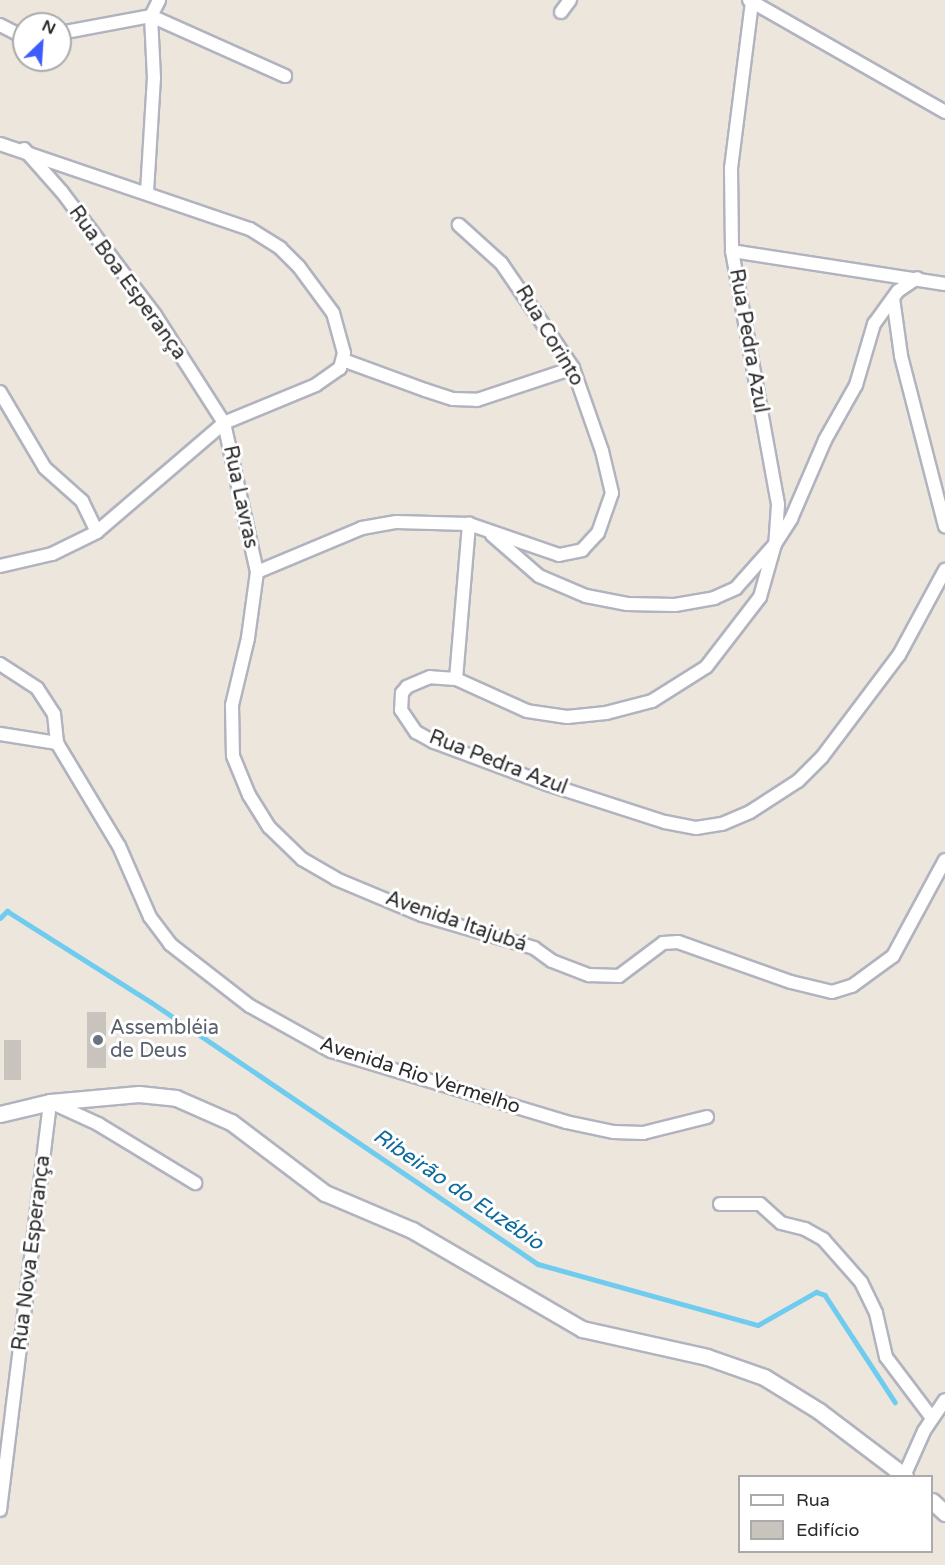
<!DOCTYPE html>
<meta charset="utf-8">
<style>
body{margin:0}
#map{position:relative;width:945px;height:1565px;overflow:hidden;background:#ede6dd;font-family:"Varela Round",sans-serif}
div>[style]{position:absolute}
.stream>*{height:4.5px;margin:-2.25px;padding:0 2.25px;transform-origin:2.25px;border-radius:2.25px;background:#6fccef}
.building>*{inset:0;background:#c8c3bc;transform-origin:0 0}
.roads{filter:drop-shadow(2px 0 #b1b3bf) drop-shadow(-2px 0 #b1b3bf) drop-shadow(0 2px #b1b3bf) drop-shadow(0 -2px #b1b3bf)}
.minor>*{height:12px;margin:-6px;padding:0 6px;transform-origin:6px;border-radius:6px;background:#fff}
.tertiary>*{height:15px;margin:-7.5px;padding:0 7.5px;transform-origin:7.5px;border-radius:7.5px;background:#fff}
.dots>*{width:16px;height:16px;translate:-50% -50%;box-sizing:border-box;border:3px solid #fff;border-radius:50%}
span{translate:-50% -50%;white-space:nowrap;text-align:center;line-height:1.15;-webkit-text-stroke:6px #fff;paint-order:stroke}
.street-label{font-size:20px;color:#2b2b2b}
.worship-label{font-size:20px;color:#5b616d}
.left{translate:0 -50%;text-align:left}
.water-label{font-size:21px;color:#0d6a9d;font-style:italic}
.legend{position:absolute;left:738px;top:1475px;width:195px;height:78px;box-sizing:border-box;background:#fff;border:2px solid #aaa;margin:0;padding:8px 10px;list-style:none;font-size:18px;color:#2b2b2b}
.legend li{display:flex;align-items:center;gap:12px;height:30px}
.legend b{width:30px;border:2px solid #aaa}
.north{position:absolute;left:12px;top:12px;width:60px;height:60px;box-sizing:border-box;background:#fff;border:2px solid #aaa;border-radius:50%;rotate:25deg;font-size:16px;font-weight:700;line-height:24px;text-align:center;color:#2b2b2b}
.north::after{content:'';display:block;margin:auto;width:21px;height:27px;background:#3c5dfb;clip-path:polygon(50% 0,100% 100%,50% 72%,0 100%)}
</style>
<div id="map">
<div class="stream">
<div style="left:0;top:918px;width:10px;rotate:-45deg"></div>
<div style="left:7px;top:911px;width:170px;rotate:32.3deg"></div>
<div style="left:151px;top:1002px;width:467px;rotate:34.1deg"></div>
<div style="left:538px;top:1264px;width:228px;rotate:15.5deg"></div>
<div style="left:758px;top:1325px;width:67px;rotate:-29.6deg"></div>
<div style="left:816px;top:1292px;width:9px;rotate:18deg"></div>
<div style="left:825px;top:1295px;width:128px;rotate:56.8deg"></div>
</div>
<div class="building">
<div style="left:87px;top:1012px;width:19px;height:56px"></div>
<div style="left:4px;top:1040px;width:17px;height:40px"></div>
</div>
<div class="roads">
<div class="minor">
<div style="left:749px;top:0;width:226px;rotate:29.7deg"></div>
<div style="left:752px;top:2px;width:167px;rotate:97.2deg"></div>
<div style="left:731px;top:168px;width:83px;rotate:89.3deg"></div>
<div style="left:732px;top:251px;width:258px;rotate:79.7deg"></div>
<div style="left:778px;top:505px;width:39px;rotate:94deg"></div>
<div style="left:775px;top:544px;width:55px;rotate:105.8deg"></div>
<div style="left:760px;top:597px;width:88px;rotate:127.6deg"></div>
<div style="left:706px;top:667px;width:64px;rotate:147.8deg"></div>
<div style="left:652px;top:701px;width:48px;rotate:165.4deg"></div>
<div style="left:606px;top:713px;width:39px;rotate:174deg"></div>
<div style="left:567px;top:717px;width:40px;rotate:-171.5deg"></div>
<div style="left:527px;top:711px;width:78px;rotate:-155.7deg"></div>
<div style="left:456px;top:679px;width:26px;rotate:-176deg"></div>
<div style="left:430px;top:677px;width:25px;rotate:157deg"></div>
<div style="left:407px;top:687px;width:8px;rotate:130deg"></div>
<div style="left:402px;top:693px;width:17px;rotate:93deg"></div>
<div style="left:401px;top:710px;width:27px;rotate:56deg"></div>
<div style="left:416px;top:732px;width:21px;rotate:29deg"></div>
<div style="left:434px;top:742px;width:121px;rotate:20.4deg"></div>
<div style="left:547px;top:784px;width:124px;rotate:17.9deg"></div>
<div style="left:665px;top:822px;width:32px;rotate:11deg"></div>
<div style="left:696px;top:828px;width:26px;rotate:-9deg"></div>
<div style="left:722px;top:824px;width:30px;rotate:-23deg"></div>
<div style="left:750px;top:812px;width:57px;rotate:-32.9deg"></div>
<div style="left:798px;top:781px;width:34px;rotate:-45deg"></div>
<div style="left:822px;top:757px;width:128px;rotate:-53deg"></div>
<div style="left:899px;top:655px;width:97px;rotate:-61.6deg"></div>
<div style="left:561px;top:12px;width:15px;rotate:-53deg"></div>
<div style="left:0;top:25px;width:27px;rotate:27deg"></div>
<div style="left:60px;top:33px;width:93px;rotate:-10.6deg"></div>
<div style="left:151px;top:16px;width:147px;rotate:24.1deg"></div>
<div style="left:0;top:144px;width:264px;rotate:18.8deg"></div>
<div style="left:250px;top:229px;width:36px;rotate:32deg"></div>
<div style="left:280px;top:248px;width:27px;rotate:45deg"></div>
<div style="left:299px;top:267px;width:57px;rotate:53.5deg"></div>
<div style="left:333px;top:313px;width:41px;rotate:74.6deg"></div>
<div style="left:344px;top:353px;width:16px;rotate:105deg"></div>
<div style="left:340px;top:368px;width:29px;rotate:145deg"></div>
<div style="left:316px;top:385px;width:100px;rotate:157.6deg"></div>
<div style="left:224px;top:423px;width:167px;rotate:139.4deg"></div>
<div style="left:97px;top:532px;width:50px;rotate:153.9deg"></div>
<div style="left:52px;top:554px;width:53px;rotate:167deg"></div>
<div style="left:24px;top:149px;width:57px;rotate:48.5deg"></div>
<div style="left:62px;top:192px;width:154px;rotate:52.9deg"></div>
<div style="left:155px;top:315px;width:128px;rotate:57.4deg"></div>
<div style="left:224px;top:423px;width:153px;rotate:77.5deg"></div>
<div style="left:257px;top:572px;width:67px;rotate:97.8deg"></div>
<div style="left:248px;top:638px;width:69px;rotate:103.4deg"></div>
<div style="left:232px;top:705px;width:51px;rotate:88.9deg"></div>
<div style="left:233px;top:756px;width:42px;rotate:67.7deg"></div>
<div style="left:249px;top:795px;width:38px;rotate:58deg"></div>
<div style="left:269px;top:827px;width:46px;rotate:44.1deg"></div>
<div style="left:302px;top:859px;width:39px;rotate:30deg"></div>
<div style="left:336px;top:879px;width:93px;rotate:22.7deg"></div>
<div style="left:422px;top:915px;width:117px;rotate:16.4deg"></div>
<div style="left:534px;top:948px;width:22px;rotate:36deg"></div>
<div style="left:552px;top:961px;width:40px;rotate:21deg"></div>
<div style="left:589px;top:975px;width:30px;rotate:2deg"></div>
<div style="left:619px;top:976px;width:55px;rotate:-36.9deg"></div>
<div style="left:663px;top:943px;width:15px;rotate:-4deg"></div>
<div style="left:678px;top:942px;width:120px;rotate:19.5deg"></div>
<div style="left:791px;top:982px;width:42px;rotate:13.7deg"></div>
<div style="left:832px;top:992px;width:21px;rotate:-17deg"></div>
<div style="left:852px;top:986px;width:51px;rotate:-36.2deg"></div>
<div style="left:893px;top:956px;width:109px;rotate:-61.6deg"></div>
<div style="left:147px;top:192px;width:114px;rotate:-86.5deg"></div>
<div style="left:154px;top:78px;width:62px;rotate:-92.8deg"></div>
<div style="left:151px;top:16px;width:18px;rotate:-63deg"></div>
<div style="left:732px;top:251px;width:216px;rotate:8.8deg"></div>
<div style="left:893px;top:298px;width:59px;rotate:82.1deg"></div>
<div style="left:901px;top:356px;width:176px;rotate:75.5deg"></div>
<div style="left:343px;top:360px;width:87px;rotate:20.1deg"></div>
<div style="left:425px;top:390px;width:29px;rotate:18deg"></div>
<div style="left:453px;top:399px;width:24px;rotate:2deg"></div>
<div style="left:477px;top:400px;width:101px;rotate:-18.4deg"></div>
<div style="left:0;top:392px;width:88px;rotate:59.4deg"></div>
<div style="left:45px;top:468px;width:50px;rotate:41.7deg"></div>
<div style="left:82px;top:501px;width:34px;rotate:64deg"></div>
<div style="left:492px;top:535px;width:62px;rotate:41.1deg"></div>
<div style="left:539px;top:576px;width:51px;rotate:23.1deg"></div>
<div style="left:586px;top:596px;width:42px;rotate:11deg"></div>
<div style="left:627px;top:604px;width:48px;rotate:1.2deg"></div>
<div style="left:675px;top:605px;width:40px;rotate:-10deg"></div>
<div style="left:714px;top:598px;width:24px;rotate:-24deg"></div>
<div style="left:736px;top:588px;width:59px;rotate:-48.4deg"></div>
<div style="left:775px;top:544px;width:30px;rotate:-57deg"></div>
<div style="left:791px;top:519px;width:86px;rotate:-66.7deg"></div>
<div style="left:825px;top:440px;width:63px;rotate:-60.6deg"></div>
<div style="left:856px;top:385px;width:64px;rotate:-73.6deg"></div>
<div style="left:874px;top:324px;width:41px;rotate:-54deg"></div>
<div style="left:898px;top:291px;width:23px;rotate:-34deg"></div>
<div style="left:257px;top:572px;width:114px;rotate:-22.7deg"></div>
<div style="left:362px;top:528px;width:35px;rotate:-10deg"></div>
<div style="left:396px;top:522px;width:73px;rotate:1.6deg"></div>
<div style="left:469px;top:524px;width:95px;rotate:19deg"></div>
<div style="left:559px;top:555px;width:24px;rotate:-12deg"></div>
<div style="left:582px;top:550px;width:23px;rotate:-47deg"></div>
<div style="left:598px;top:533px;width:42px;rotate:-70.7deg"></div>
<div style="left:612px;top:493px;width:43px;rotate:-103.4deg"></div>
<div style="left:602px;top:451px;width:88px;rotate:-109.3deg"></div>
<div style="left:573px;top:368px;width:127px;rotate:-124.4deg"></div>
<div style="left:501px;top:263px;width:57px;rotate:-137.9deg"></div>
<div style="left:0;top:664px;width:44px;rotate:33deg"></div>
<div style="left:37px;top:688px;width:31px;rotate:57deg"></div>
<div style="left:54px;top:714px;width:29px;rotate:84deg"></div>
<div style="left:57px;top:743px;width:120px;rotate:59deg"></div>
<div style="left:119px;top:846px;width:77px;rotate:66.4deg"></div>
<div style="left:150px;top:917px;width:34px;rotate:53deg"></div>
<div style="left:170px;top:944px;width:101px;rotate:37.8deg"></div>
<div style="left:250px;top:1006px;width:93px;rotate:29.1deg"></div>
<div style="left:331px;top:1051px;width:245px;rotate:16.8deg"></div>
<div style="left:566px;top:1122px;width:49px;rotate:11.8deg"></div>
<div style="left:614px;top:1132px;width:29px;rotate:2deg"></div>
<div style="left:643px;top:1133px;width:66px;rotate:-14deg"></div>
<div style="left:456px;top:679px;width:156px;rotate:-85.2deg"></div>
<div style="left:0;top:734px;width:58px;rotate:9deg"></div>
<div style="left:720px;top:1204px;width:40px"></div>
<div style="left:760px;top:1204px;width:28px;rotate:42deg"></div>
<div style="left:781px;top:1223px;width:25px;rotate:14deg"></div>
<div style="left:805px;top:1229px;width:21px;rotate:29deg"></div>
<div style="left:823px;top:1239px;width:57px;rotate:48.5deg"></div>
<div style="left:861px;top:1282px;width:34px;rotate:64deg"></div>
<div style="left:876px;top:1313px;width:45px;rotate:77.2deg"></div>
<div style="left:886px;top:1357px;width:76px;rotate:53deg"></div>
<div style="left:904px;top:1476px;width:49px;rotate:-66deg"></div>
<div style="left:924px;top:1431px;width:37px;rotate:-56deg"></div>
<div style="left:0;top:1510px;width:411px;rotate:-83deg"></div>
<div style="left:50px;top:1102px;width:53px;rotate:24.6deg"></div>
<div style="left:98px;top:1124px;width:114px;rotate:31.3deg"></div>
</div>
<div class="tertiary">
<div style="left:0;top:1114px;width:51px;rotate:-13.5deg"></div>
<div style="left:50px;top:1102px;width:89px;rotate:-5.1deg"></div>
<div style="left:139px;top:1094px;width:37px;rotate:6deg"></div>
<div style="left:176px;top:1098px;width:60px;rotate:23.6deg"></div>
<div style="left:231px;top:1122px;width:118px;rotate:37.1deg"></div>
<div style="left:325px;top:1193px;width:95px;rotate:23deg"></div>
<div style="left:412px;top:1230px;width:197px;rotate:30.2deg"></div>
<div style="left:582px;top:1329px;width:128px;rotate:12.6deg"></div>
<div style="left:707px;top:1357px;width:60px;rotate:19.3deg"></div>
<div style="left:764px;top:1377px;width:65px;rotate:31.7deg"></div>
<div style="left:819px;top:1411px;width:108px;rotate:37.1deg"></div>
<div style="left:932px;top:1501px;width:18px;rotate:43deg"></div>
</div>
</div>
<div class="dots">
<div style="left:98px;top:1040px;background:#6b7280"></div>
</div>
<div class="street-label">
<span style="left:127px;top:283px;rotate:54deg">Rua Boa Esperança</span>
<span style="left:549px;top:336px;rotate:59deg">Rua Corinto</span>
<span style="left:748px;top:341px;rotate:80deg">Rua Pedra Azul</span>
<span style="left:240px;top:497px;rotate:78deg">Rua Lavras</span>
<span style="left:498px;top:763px;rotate:21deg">Rua Pedra Azul</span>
<span style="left:456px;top:922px;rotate:19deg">Avenida Itajubá</span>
<span style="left:420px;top:1076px;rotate:18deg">Avenida Rio Vermelho</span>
<span style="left:32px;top:1253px;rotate:-83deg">Rua Nova Esperança</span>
</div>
<div class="worship-label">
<span class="left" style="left:110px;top:1040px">Assembléia<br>de Deus</span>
</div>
<div class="water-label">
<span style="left:458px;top:1190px;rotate:34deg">Ribeirão do Euzébio</span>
</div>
<ul class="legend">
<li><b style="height:8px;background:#fff"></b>Rua</li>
<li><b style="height:16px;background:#c8c3bc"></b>Edifício</li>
</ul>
<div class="north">N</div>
</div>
